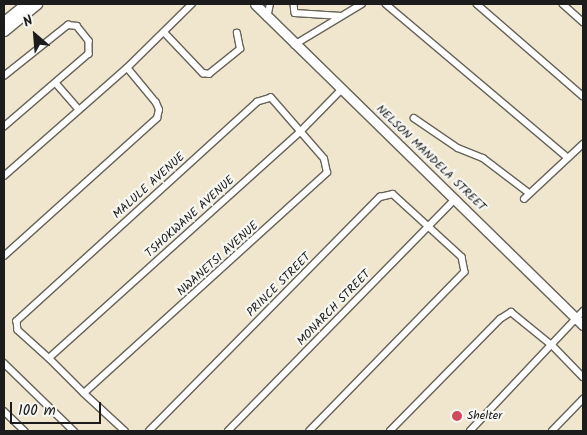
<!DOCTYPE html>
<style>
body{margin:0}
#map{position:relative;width:587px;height:435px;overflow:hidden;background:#efe6cd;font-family:Kalam,sans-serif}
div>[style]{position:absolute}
.roads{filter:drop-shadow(1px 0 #66635a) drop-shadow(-1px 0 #66635a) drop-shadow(0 1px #66635a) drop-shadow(0 -1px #66635a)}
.street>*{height:5.5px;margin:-2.75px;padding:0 2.75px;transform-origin:2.75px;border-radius:2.75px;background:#fff}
.secondary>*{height:9px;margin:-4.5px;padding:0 4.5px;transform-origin:4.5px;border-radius:4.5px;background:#fff}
.dots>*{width:14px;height:14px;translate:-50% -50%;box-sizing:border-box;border:2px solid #f6f6f2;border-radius:50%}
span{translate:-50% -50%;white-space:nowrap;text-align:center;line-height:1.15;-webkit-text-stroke:4.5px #f6f6f2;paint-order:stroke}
.street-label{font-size:12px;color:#1c1c1c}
.poi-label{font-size:12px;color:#1c1c1c}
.left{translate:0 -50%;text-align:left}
.frame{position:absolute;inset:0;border:5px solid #1c1c1c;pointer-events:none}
.north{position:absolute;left:10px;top:10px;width:50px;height:50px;-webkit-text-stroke:4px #f6f6f2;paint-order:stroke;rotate:333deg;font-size:14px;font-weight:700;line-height:20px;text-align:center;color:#1c1c1c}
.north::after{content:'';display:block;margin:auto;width:18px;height:22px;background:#1c1c1c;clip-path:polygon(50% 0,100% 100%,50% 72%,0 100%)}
.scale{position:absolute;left:10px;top:402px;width:91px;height:22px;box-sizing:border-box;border:2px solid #1c1c1c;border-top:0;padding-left:6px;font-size:15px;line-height:18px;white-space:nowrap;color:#1c1c1c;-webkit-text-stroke:4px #f6f6f2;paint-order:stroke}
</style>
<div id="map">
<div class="roads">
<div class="street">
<div style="left:294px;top:4px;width:9px;rotate:84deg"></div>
<div style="left:295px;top:13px;width:46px;rotate:3.7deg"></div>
<div style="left:386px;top:4px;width:238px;rotate:40.2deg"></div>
<div style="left:477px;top:4px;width:140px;rotate:41deg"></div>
<div style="left:563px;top:4px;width:27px;rotate:42deg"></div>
<div style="left:267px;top:18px;width:14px;rotate:-78deg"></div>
<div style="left:164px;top:32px;width:57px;rotate:46.4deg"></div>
<div style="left:203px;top:73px;width:6px;rotate:9deg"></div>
<div style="left:209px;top:74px;width:40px;rotate:-39deg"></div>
<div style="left:240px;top:49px;width:16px;rotate:-101deg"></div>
<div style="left:294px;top:45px;width:79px;rotate:-31.1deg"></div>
<div style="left:4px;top:76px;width:82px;rotate:-38.6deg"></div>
<div style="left:68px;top:25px;width:9px;rotate:6deg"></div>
<div style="left:77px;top:26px;width:19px;rotate:51deg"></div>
<div style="left:89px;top:41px;width:13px;rotate:90deg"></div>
<div style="left:89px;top:54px;width:112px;rotate:139.3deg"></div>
<div style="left:56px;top:83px;width:33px;rotate:49deg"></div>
<div style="left:414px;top:118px;width:53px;rotate:34.3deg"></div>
<div style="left:458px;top:148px;width:27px;rotate:22deg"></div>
<div style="left:483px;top:158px;width:56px;rotate:37.1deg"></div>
<div style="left:4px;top:176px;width:164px;rotate:-41.3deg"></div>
<div style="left:127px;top:68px;width:91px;rotate:-44.6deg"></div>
<div style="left:524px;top:199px;width:81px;rotate:-43deg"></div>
<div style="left:4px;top:256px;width:206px;rotate:-42deg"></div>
<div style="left:157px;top:118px;width:8px;rotate:-76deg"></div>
<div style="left:159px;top:110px;width:8px;rotate:-113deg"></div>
<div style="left:156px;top:103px;width:45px;rotate:-129.6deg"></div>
<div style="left:49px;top:358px;width:339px;rotate:-42deg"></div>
<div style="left:301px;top:131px;width:59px;rotate:-45.7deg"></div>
<div style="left:4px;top:363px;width:98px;rotate:44.2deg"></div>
<div style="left:84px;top:393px;width:328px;rotate:-42.2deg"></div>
<div style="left:327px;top:173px;width:14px;rotate:-102deg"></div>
<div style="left:324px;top:159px;width:81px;rotate:-131deg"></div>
<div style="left:271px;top:98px;width:14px;rotate:163deg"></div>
<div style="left:258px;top:102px;width:326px;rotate:137.7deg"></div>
<div style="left:17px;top:321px;width:9px;rotate:84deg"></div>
<div style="left:18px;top:330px;width:42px;rotate:42.1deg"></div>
<div style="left:49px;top:358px;width:49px;rotate:45deg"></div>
<div style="left:84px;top:393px;width:56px;rotate:42.8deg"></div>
<div style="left:4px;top:411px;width:29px;rotate:44deg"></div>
<div style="left:149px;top:431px;width:329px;rotate:-45.4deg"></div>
<div style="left:380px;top:197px;width:13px;rotate:-13deg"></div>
<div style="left:393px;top:194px;width:93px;rotate:42.4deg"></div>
<div style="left:462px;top:257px;width:15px;rotate:79deg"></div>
<div style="left:465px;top:272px;width:222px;rotate:134.3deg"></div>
<div style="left:228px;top:431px;width:325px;rotate:-45.6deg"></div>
<div style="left:390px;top:431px;width:157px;rotate:-45.5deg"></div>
<div style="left:500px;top:319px;width:13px;rotate:-32deg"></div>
<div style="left:511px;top:312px;width:54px;rotate:39deg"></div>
<div style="left:553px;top:346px;width:43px;rotate:45.9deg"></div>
<div style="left:470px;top:431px;width:165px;rotate:-46.7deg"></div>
<div style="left:552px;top:431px;width:45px;rotate:-45.9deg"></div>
</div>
<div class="secondary">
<div style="left:255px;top:4px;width:459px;rotate:44.4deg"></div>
<div style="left:4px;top:21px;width:27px;rotate:-39deg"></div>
<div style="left:4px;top:31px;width:43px;rotate:-39.3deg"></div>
</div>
</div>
<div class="dots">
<div style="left:457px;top:416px;background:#d1495b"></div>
</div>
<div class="street-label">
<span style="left:431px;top:158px;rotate:44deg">NELSON MANDELA STREET</span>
<span style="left:149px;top:186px;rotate:-42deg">MALULE AVENUE</span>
<span style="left:190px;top:217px;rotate:-42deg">TSHOKWANE AVENUE</span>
<span style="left:218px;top:259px;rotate:-42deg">NWANETSI AVENUE</span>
<span style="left:279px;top:285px;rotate:-45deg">PRINCE STREET</span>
<span style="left:334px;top:308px;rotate:-46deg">MONARCH STREET</span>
</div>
<div class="poi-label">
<span class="left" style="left:467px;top:416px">Shelter</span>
</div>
<div class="frame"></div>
<div class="north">N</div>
<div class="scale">100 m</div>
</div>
